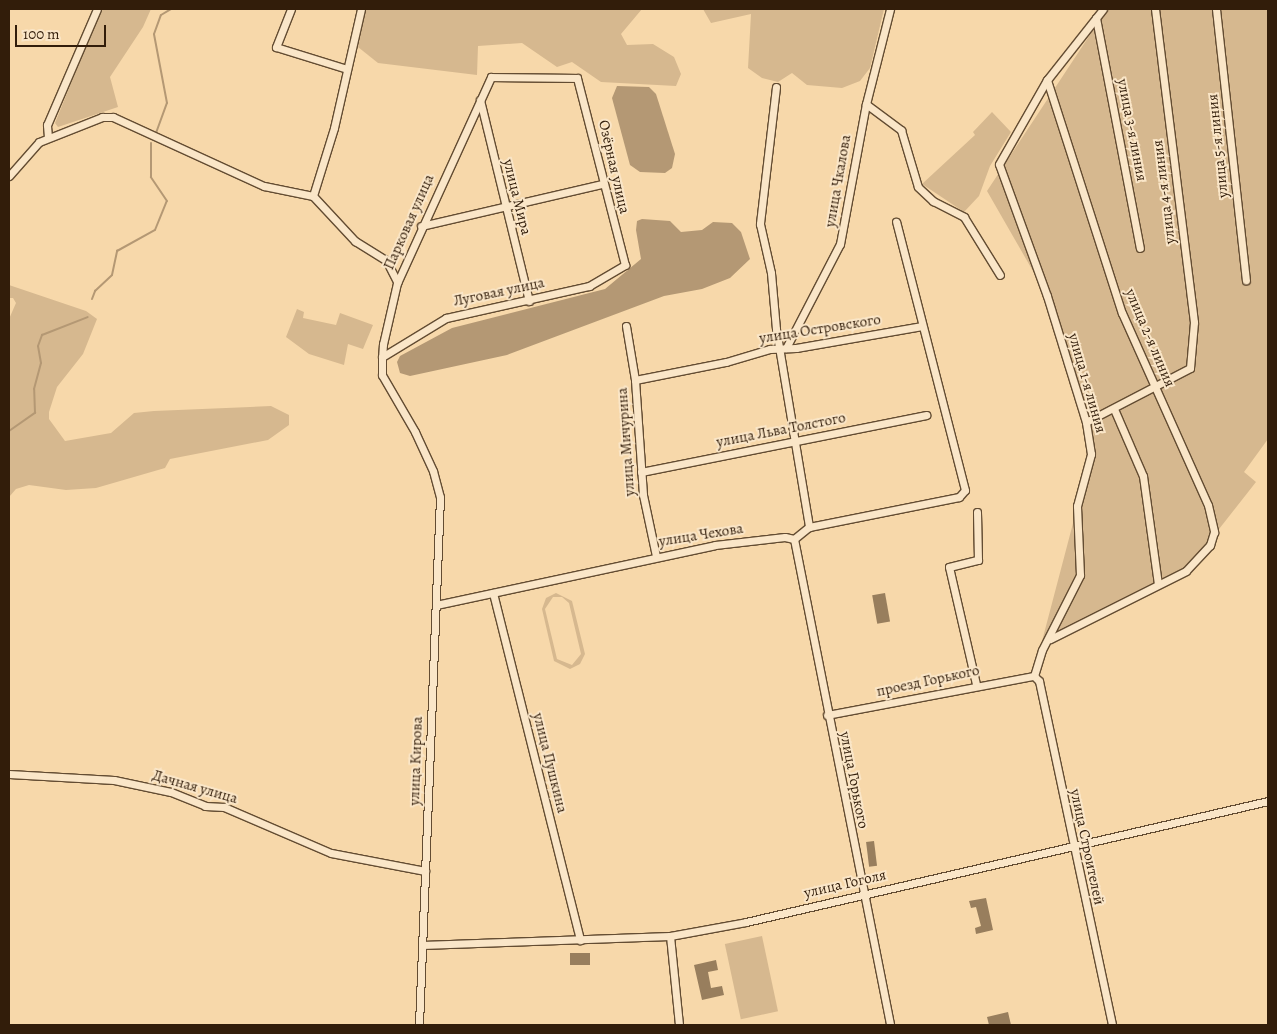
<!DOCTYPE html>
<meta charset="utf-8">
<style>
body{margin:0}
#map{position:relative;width:1277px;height:1034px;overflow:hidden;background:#f7d8aa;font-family:Alegreya,serif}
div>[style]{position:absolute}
.green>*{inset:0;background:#d6b88f;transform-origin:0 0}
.water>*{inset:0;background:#b49874}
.stream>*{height:2px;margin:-1px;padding:0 1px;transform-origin:1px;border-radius:1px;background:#b49874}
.building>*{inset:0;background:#987e5d;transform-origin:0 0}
.roads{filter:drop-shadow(1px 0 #634c32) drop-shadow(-1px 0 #634c32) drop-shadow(0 1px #634c32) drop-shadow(0 -1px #634c32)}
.minor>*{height:7px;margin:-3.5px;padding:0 3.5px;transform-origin:3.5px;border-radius:3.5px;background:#fae6c8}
span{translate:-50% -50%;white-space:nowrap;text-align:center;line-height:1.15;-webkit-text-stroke:4px #fae6c8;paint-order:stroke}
.street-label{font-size:15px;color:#321d0a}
.frame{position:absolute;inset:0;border:10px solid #321d0a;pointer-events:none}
.scale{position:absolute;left:15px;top:25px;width:91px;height:22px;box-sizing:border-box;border:2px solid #321d0a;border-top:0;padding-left:6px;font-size:15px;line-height:18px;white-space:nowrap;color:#321d0a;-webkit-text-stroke:4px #fae6c8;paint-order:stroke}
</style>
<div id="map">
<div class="green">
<div style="clip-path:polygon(101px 9px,151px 9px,143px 27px,110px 77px,118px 107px,58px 127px,55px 123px)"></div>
<div style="clip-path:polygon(366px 9px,642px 9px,621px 34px,627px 45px,653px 44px,674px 57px,681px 74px,676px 86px,601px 82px,572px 62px,557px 67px,522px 43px,478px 46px,477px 75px,378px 63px,358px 47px)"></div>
<div style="clip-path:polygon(703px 9px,884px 9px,870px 68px,860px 81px,842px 88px,807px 85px,792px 73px,778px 82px,762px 78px,748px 68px,751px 14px,711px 23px)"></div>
<div style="clip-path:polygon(1107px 9px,1268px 9px,1268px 439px,1244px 472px,1256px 482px,1190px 566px,1041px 645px,1092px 451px,1049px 299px,987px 191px)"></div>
<div style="clip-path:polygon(992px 112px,1011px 132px,990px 166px,979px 196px,964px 212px,922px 184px,975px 135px,973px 132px)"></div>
<div style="clip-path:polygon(9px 285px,86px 311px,97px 319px,83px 354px,57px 387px,49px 412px,49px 419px,65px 441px,111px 433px,134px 413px,154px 411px,271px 406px,289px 415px,289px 425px,268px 440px,170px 459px,165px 468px,96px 488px,66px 490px,29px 485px,16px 489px,9px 497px,9px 319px,16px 303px,13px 298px,9px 298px)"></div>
<div style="clip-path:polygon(297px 309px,304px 312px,303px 318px,336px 325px,340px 313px,373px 325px,363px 349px,348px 344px,344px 365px,309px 354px,286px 337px)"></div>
<div style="clip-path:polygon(evenodd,556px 593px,572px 601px,585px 654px,580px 664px,570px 669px,554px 661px,542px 609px,546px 598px,556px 593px,553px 597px,562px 597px,569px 603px,581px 654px,572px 665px,557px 659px,545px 609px,553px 597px)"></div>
<div style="left:762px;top:936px;width:77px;height:38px;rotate:78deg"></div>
</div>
<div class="water">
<div style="clip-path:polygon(617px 86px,649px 87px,656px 94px,675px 154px,672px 168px,665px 173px,640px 172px,630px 165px,612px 98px)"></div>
<div style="clip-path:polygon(642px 219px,670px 221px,681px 232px,702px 230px,713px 222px,732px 223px,741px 232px,750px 259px,730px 278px,702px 289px,664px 296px,507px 355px,410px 376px,400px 373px,397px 362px,400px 356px,452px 328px,605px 289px,641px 259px,636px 230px,637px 221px)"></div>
</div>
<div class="stream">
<div style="left:156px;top:133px;width:32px;rotate:-70deg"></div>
<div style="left:167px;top:103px;width:70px;rotate:-100.7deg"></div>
<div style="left:154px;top:34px;width:20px;rotate:-70deg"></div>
<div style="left:161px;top:15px;width:12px;rotate:-31deg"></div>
<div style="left:92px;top:299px;width:9px;rotate:-69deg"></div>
<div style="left:95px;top:291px;width:23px;rotate:-43deg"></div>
<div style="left:112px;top:275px;width:25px;rotate:-78deg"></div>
<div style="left:117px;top:251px;width:43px;rotate:-28.9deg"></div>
<div style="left:155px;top:230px;width:31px;rotate:-68deg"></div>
<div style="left:167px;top:201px;width:29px;rotate:-124deg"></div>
<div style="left:151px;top:177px;width:34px;rotate:-90deg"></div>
<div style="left:9px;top:431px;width:32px;rotate:-35deg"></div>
<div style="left:35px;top:413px;width:24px;rotate:-92deg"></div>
<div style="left:34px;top:389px;width:27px;rotate:-75deg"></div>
<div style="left:41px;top:363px;width:17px;rotate:-100deg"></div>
<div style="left:38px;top:346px;width:12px;rotate:-70deg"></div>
<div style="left:42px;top:335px;width:49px;rotate:-21.4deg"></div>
</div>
<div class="building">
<div style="left:885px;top:593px;width:29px;height:13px;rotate:80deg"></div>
<div style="left:874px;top:841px;width:25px;height:8px;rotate:83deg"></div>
<div style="clip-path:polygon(986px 898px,993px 930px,976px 934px,975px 928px,981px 926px,976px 907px,971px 908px,969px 901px)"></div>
<div style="left:590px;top:953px;width:12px;height:20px;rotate:90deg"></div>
<div style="clip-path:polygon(716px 960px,718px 970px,708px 972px,711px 988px,722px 986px,724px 995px,702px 1000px,694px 965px)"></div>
<div style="clip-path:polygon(1008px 1012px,1011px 1025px,989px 1025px,987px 1017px)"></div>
</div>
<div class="roads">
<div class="minor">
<div style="left:291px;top:9px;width:41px;rotate:111.5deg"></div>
<div style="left:276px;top:47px;width:71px;rotate:17.2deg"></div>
<div style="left:361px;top:9px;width:122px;rotate:102.8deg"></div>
<div style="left:334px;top:128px;width:71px;rotate:107.2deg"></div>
<div style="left:313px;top:196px;width:62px;rotate:47deg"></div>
<div style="left:355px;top:241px;width:36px;rotate:32deg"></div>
<div style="left:386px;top:260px;width:25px;rotate:63deg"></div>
<div style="left:1216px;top:9px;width:273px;rotate:83.7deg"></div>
<div style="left:1096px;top:18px;width:234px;rotate:79.2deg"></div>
<div style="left:1047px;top:80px;width:245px;rotate:72.2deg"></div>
<div style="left:1122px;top:313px;width:210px;rotate:65.9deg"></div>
<div style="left:1208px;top:505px;width:28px;rotate:77deg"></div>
<div style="left:1214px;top:532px;width:14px;rotate:107deg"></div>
<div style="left:1210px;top:545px;width:35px;rotate:133deg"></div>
<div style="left:1186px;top:571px;width:152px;rotate:153.4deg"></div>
<div style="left:776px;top:87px;width:138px;rotate:96.7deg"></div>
<div style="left:760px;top:224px;width:50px;rotate:77.3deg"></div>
<div style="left:771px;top:273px;width:56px;rotate:84.9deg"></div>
<div style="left:776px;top:329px;width:201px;rotate:80.5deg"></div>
<div style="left:480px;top:100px;width:207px;rotate:76.3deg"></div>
<div style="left:866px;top:104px;width:44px;rotate:36.6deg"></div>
<div style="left:901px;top:130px;width:59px;rotate:73.4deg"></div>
<div style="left:918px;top:187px;width:21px;rotate:43deg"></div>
<div style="left:933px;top:201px;width:35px;rotate:27deg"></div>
<div style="left:964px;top:217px;width:68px;rotate:58.2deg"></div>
<div style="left:48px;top:137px;width:12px;rotate:-95deg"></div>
<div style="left:47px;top:125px;width:126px;rotate:-66.7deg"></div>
<div style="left:9px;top:176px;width:45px;rotate:-48.6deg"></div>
<div style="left:39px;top:142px;width:68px;rotate:-21.6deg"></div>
<div style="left:102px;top:117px;width:11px"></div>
<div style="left:113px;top:117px;width:166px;rotate:24.6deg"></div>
<div style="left:264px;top:186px;width:50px;rotate:11.5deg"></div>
<div style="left:421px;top:226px;width:186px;rotate:-13.1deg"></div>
<div style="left:626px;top:326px;width:55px;rotate:80.5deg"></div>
<div style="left:635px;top:380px;width:115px;rotate:86deg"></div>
<div style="left:643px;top:495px;width:62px;rotate:78deg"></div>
<div style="left:786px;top:348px;width:117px;rotate:-62.6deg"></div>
<div style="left:840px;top:244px;width:142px;rotate:-79.5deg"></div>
<div style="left:866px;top:104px;width:98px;rotate:-75.8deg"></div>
<div style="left:382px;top:357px;width:75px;rotate:-31.4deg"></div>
<div style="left:446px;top:318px;width:147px;rotate:-12.6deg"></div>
<div style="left:589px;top:286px;width:42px;rotate:-30.3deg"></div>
<div style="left:625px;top:265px;width:193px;rotate:-104.4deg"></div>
<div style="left:577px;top:78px;width:86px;rotate:-179.3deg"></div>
<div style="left:491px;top:77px;width:226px;rotate:114.5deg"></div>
<div style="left:397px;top:283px;width:63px;rotate:102.9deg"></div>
<div style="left:383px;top:344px;width:13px;rotate:94deg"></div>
<div style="left:382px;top:357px;width:18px;rotate:90deg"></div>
<div style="left:382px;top:375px;width:66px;rotate:59.9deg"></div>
<div style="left:415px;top:432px;width:43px;rotate:65.2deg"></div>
<div style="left:433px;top:471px;width:27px;rotate:75deg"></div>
<div style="left:440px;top:497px;width:528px;rotate:92.28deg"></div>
<div style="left:635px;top:380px;width:93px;rotate:-11.2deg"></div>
<div style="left:726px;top:362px;width:46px;rotate:-16.5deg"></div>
<div style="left:770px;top:349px;width:26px;rotate:-2deg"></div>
<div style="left:796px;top:348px;width:128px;rotate:-9.9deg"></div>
<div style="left:1114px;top:409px;width:73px;rotate:66.6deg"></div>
<div style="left:1143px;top:476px;width:109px;rotate:82.1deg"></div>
<div style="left:1086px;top:422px;width:117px;rotate:-27.4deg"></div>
<div style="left:1190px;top:368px;width:46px;rotate:-85deg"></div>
<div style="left:1194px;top:322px;width:315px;rotate:-97.1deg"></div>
<div style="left:641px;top:472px;width:291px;rotate:-11.3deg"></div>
<div style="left:794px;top:539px;width:495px;rotate:78.8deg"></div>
<div style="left:794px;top:539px;width:19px;rotate:-39deg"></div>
<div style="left:809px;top:527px;width:153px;rotate:-11.3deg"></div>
<div style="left:959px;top:497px;width:9px;rotate:-49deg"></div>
<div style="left:965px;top:490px;width:277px;rotate:-104.4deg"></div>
<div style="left:493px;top:593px;width:358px;rotate:75.9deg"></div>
<div style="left:436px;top:605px;width:285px;rotate:-12.1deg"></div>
<div style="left:715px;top:545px;width:70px;rotate:-6.5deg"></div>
<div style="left:785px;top:537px;width:9px;rotate:13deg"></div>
<div style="left:1034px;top:676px;width:27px;rotate:-73deg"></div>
<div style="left:1042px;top:650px;width:84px;rotate:-63.1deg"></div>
<div style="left:1080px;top:575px;width:69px;rotate:-92.5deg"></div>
<div style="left:1077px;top:506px;width:54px;rotate:-74.9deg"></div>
<div style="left:1091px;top:454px;width:32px;rotate:-99deg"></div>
<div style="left:1086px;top:422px;width:132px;rotate:-107.2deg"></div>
<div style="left:1047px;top:296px;width:140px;rotate:-110deg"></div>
<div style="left:999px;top:164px;width:97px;rotate:-60.3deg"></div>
<div style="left:1047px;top:80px;width:90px;rotate:-51.7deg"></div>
<div style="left:1034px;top:676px;width:7px;rotate:45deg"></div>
<div style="left:1039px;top:681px;width:352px;rotate:78deg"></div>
<div style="left:976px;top:684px;width:120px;rotate:-103deg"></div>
<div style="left:949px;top:567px;width:30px;rotate:-14deg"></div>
<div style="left:978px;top:560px;width:48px;rotate:-91.2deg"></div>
<div style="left:827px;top:715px;width:211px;rotate:-10.7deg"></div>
<div style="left:9px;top:774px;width:105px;rotate:3.3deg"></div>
<div style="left:114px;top:780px;width:58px;rotate:11.9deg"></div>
<div style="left:171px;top:792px;width:37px;rotate:22deg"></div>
<div style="left:205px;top:806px;width:19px;rotate:3deg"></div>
<div style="left:224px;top:807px;width:116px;rotate:23.3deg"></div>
<div style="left:331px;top:853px;width:96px;rotate:10.8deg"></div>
<div style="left:670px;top:936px;width:89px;rotate:84.2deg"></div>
<div style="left:422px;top:945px;width:248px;rotate:-2.1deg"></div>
<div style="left:670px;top:936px;width:77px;rotate:-10.4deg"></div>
<div style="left:746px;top:922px;width:536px;rotate:-13.05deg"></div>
</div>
</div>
<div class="street-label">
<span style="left:1132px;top:130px;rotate:79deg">улица 3-я линия</span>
<span style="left:1218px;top:146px;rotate:-96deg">улица 5-я линия</span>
<span style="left:614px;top:167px;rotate:77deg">Озёрная улица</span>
<span style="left:838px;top:181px;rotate:-80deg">улица Чкалова</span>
<span style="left:1164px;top:192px;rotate:-97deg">улица 4-я линия</span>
<span style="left:517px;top:197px;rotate:76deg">улица Мира</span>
<span style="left:409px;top:222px;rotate:-66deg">Парковая улица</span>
<span style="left:499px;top:292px;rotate:-12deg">Луговая улица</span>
<span style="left:820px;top:329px;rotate:-9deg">улица Островского</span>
<span style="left:1150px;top:338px;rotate:67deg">улица 2-я линия</span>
<span style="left:1087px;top:383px;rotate:74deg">улица 1-я линия</span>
<span style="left:781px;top:430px;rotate:-11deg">улица Льва Толстого</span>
<span style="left:626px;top:442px;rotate:-94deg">улица Мичурина</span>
<span style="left:701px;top:535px;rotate:-9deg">улица Чехова</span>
<span style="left:928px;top:681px;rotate:-12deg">проезд Горького</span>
<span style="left:416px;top:761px;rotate:-88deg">улица Кирова</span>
<span style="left:550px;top:763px;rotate:76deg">улица Пушкина</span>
<span style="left:854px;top:780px;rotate:79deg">улица Горького</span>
<span style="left:195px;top:787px;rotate:16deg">Дачная улица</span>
<span style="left:1087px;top:847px;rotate:78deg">улица Строителей</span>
<span style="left:845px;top:884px;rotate:-13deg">улица Гоголя</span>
</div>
<div class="frame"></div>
<div class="scale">100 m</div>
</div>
